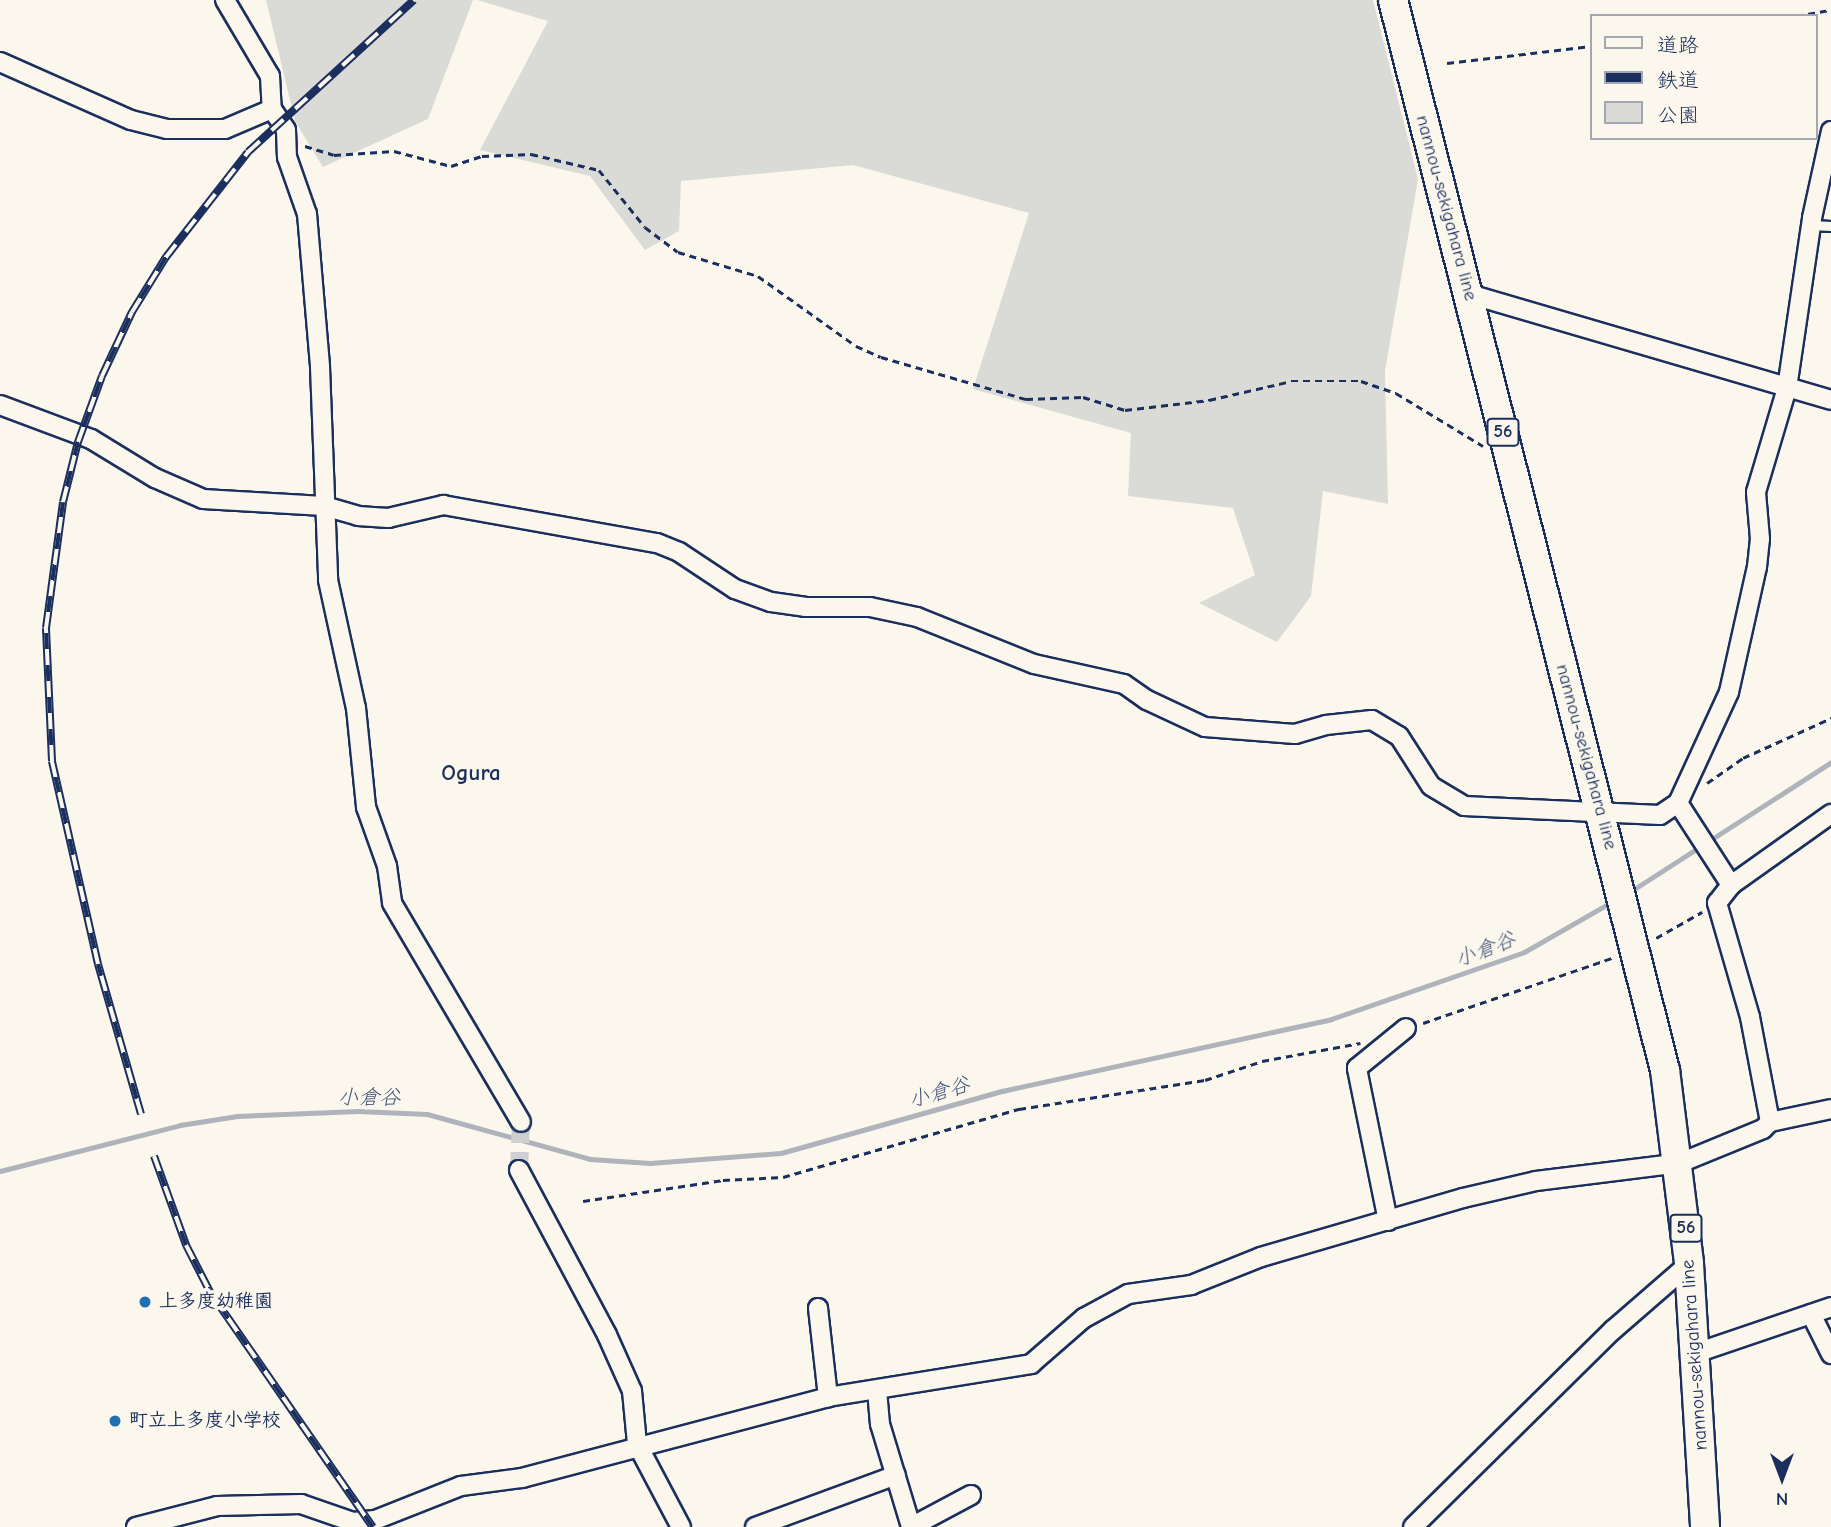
<!DOCTYPE html>
<meta charset="utf-8">
<style>
body{margin:0}
#map{position:relative;width:1831px;height:1527px;overflow:hidden;background:#fbf7ec;font-family:"Comic Neue","Klee One",sans-serif}
div>[style]{position:absolute}
.green>*{inset:0;background:#dadad7}
.stream>*{height:5px;margin:-2.5px;padding:0 2.5px;transform-origin:2.5px;border-radius:2.5px;background:#afb3bb}
.street-tunnel>*{height:18px;margin-top:-9px;transform-origin:0;background:repeating-linear-gradient(90deg,#cecfd0 0 18px,transparent 0 27px)}
.path>*{height:2.5px;margin-top:-1.25px;transform-origin:0;background:repeating-linear-gradient(90deg,#1b2f5e 0 7px,transparent 0 12px)}
.roads{filter:drop-shadow(2px 0 #1b2f5e) drop-shadow(-2px 0 #1b2f5e) drop-shadow(0 2px #1b2f5e) drop-shadow(0 -2px #1b2f5e)}
.lane>*{height:9px;margin:-4.5px;padding:0 4.5px;transform-origin:4.5px;border-radius:4.5px;background:#fbf7ec}
.street>*{height:18px;margin:-9px;padding:0 9px;transform-origin:9px;border-radius:9px;background:#fbf7ec}
.primary>*{height:28px;margin:-14px;padding:0 14px;transform-origin:14px;border-radius:14px;background:#fbf7ec}
.rail>*{height:8px;margin-top:-4px;transform-origin:0;background:repeating-linear-gradient(90deg,#fbf7ec 0 16px,#1b2f5e 0 32px);box-sizing:border-box;border-block:2px solid #1b2f5e}
.dots>*{width:19px;height:19px;translate:-50% -50%;box-sizing:border-box;border:4px solid #fbf7ec;border-radius:50%}
span{translate:-50% -50%;white-space:nowrap;text-align:center;line-height:1.15;-webkit-text-stroke:7px #fbf7ec;paint-order:stroke}
.shield-label span{padding:2px 5px;background:#fbf7ec;border:2px solid;border-radius:5px;-webkit-text-stroke-width:0}
.shield-label{font-size:18px;color:#1b2f5e;font-weight:700}
.street-label{font-size:19px;color:#1b2f5e}
.poi-label{font-size:19px;color:#1b2f5e;font-weight:700}
.left{translate:0 -50%;text-align:left}
.water-label{font-size:21px;color:#47577a;font-style:italic}
.quarter-label{font-size:23px;color:#1b2f5e;font-weight:700}
.legend{position:absolute;left:1590px;top:14px;width:228px;height:126px;box-sizing:border-box;background:#fbf7ec;border:2px solid #a1a7b3;margin:0;padding:9px 12px;list-style:none;font-size:21px;color:#1b2f5e}
.legend li{display:flex;align-items:center;gap:14px;height:35px}
.legend b{width:35px;border:2px solid #a1a7b3}
.north{position:absolute;left:1747px;top:1443px;width:70px;height:70px;-webkit-text-stroke:5px #fbf7ec;paint-order:stroke;rotate:180deg;font-size:19px;font-weight:700;line-height:28px;text-align:center;color:#1b2f5e}
.north::after{content:'';display:block;margin:auto;width:24px;height:32px;background:#1b2f5e;clip-path:polygon(50% 0,100% 100%,50% 72%,0 100%)}
</style>
<div id="map">
<div class="green">
<div style="clip-path:polygon(266px 0,473px 0,428px 119px,323px 167px,295px 121px)"></div>
<div style="clip-path:polygon(477px 0,1373px 0,1418px 179px,1385px 371px,1388px 504px,1323px 491px,1311px 596px,1277px 642px,1199px 603px,1255px 575px,1233px 508px,1128px 496px,1131px 433px,973px 389px,1029px 213px,853px 165px,681px 181px,679px 231px,645px 250px,590px 176px,480px 150px,548px 21px)"></div>
</div>
<div class="stream">
<div style="left:1628px;top:893px;width:242px;rotate:-32.8deg"></div>
<div style="left:0;top:1171px;width:186px;rotate:-14.3deg"></div>
<div style="left:180px;top:1125px;width:58px;rotate:-9deg"></div>
<div style="left:237px;top:1116px;width:121px;rotate:-2.4deg"></div>
<div style="left:358px;top:1111px;width:69px;rotate:2.5deg"></div>
<div style="left:427px;top:1114px;width:169px;rotate:15.4deg"></div>
<div style="left:590px;top:1159px;width:60px;rotate:3.8deg"></div>
<div style="left:650px;top:1163px;width:131px;rotate:-4.4deg"></div>
<div style="left:781px;top:1153px;width:230px;rotate:-15.7deg"></div>
<div style="left:1002px;top:1091px;width:337px;rotate:-12.3deg"></div>
<div style="left:1331px;top:1019px;width:204px;rotate:-19.1deg"></div>
<div style="left:1524px;top:952px;width:103px;rotate:-29.8deg"></div>
</div>
<div class="street-tunnel">
<div style="left:519px;top:1170px;width:48px;rotate:-87.6deg"></div>
</div>
<div class="path">
<div style="left:1796px;top:16px;width:36px;rotate:-10deg"></div>
<div style="left:1447px;top:63px;width:145px;rotate:-6.7deg"></div>
<div style="left:305px;top:146px;width:30px;rotate:17deg"></div>
<div style="left:334px;top:155px;width:60px;rotate:-3.8deg"></div>
<div style="left:394px;top:151px;width:59px;rotate:14.7deg"></div>
<div style="left:451px;top:166px;width:33px;rotate:-18deg"></div>
<div style="left:482px;top:156px;width:49px;rotate:-2.3deg"></div>
<div style="left:531px;top:154px;width:70px;rotate:13.2deg"></div>
<div style="left:599px;top:170px;width:73px;rotate:51.1deg"></div>
<div style="left:645px;top:227px;width:41px;rotate:37.1deg"></div>
<div style="left:678px;top:252px;width:84px;rotate:16.7deg"></div>
<div style="left:758px;top:276px;width:120px;rotate:35.5deg"></div>
<div style="left:856px;top:346px;width:27px;rotate:24deg"></div>
<div style="left:881px;top:357px;width:151px;rotate:16.2deg"></div>
<div style="left:1026px;top:399px;width:57px;rotate:-2deg"></div>
<div style="left:1083px;top:397px;width:44px;rotate:17.2deg"></div>
<div style="left:1125px;top:410px;width:85px;rotate:-6.8deg"></div>
<div style="left:1209px;top:400px;width:84px;rotate:-13deg"></div>
<div style="left:1291px;top:381px;width:70px"></div>
<div style="left:1361px;top:381px;width:37px;rotate:19deg"></div>
<div style="left:1396px;top:393px;width:102px;rotate:31.3deg"></div>
<div style="left:1707px;top:783px;width:44px;rotate:-34.8deg"></div>
<div style="left:1743px;top:758px;width:97px;rotate:-24.4deg"></div>
<div style="left:1656px;top:938px;width:53px;rotate:-29.5deg"></div>
<div style="left:1423px;top:1023px;width:203px;rotate:-19deg"></div>
<div style="left:583px;top:1201px;width:142px;rotate:-8.5deg"></div>
<div style="left:723px;top:1180px;width:60px;rotate:-2.9deg"></div>
<div style="left:783px;top:1177px;width:246px;rotate:-16.1deg"></div>
<div style="left:1019px;top:1109px;width:188px;rotate:-8.9deg"></div>
<div style="left:1205px;top:1080px;width:60px;rotate:-18.4deg"></div>
<div style="left:1262px;top:1061px;width:100px;rotate:-10.4deg"></div>
</div>
<div class="roads">
<div class="lane">
<div style="left:1811px;top:225px;width:20px;rotate:3deg"></div>
</div>
<div class="street">
<div style="left:225px;top:0;width:88px;rotate:59.4deg"></div>
<div style="left:270px;top:76px;width:33px;rotate:87deg"></div>
<div style="left:272px;top:109px;width:25px;rotate:56deg"></div>
<div style="left:286px;top:130px;width:27px;rotate:88deg"></div>
<div style="left:287px;top:157px;width:60px;rotate:70.7deg"></div>
<div style="left:307px;top:214px;width:154px;rotate:85.1deg"></div>
<div style="left:320px;top:367px;width:213px;rotate:87.8deg"></div>
<div style="left:328px;top:580px;width:131px;rotate:77.7deg"></div>
<div style="left:356px;top:708px;width:100px;rotate:84.2deg"></div>
<div style="left:366px;top:807px;width:63px;rotate:70.4deg"></div>
<div style="left:387px;top:866px;width:37px;rotate:82deg"></div>
<div style="left:392px;top:903px;width:254px;rotate:59.5deg"></div>
<div style="left:0;top:62px;width:143px;rotate:23.9deg"></div>
<div style="left:131px;top:120px;width:37px;rotate:14deg"></div>
<div style="left:167px;top:129px;width:58px"></div>
<div style="left:225px;top:129px;width:51px;rotate:-23.1deg"></div>
<div style="left:1469px;top:294px;width:377px;rotate:16.3deg"></div>
<div style="left:0;top:405px;width:97px;rotate:20.5deg"></div>
<div style="left:91px;top:439px;width:75px;rotate:31.4deg"></div>
<div style="left:155px;top:478px;width:52px;rotate:23.6deg"></div>
<div style="left:203px;top:499px;width:121px;rotate:3.3deg"></div>
<div style="left:324px;top:506px;width:35px;rotate:16deg"></div>
<div style="left:358px;top:516px;width:30px;rotate:4deg"></div>
<div style="left:388px;top:518px;width:57px;rotate:-13.3deg"></div>
<div style="left:443px;top:505px;width:217px;rotate:10.1deg"></div>
<div style="left:657px;top:543px;width:24px;rotate:22deg"></div>
<div style="left:679px;top:552px;width:67px;rotate:33.5deg"></div>
<div style="left:735px;top:589px;width:38px;rotate:20deg"></div>
<div style="left:771px;top:602px;width:34px;rotate:8deg"></div>
<div style="left:805px;top:607px;width:65px"></div>
<div style="left:870px;top:607px;width:48px;rotate:12deg"></div>
<div style="left:917px;top:617px;width:126px;rotate:21.9deg"></div>
<div style="left:1034px;top:664px;width:92px;rotate:12.5deg"></div>
<div style="left:1124px;top:684px;width:28px;rotate:35deg"></div>
<div style="left:1147px;top:700px;width:64px;rotate:25deg"></div>
<div style="left:1205px;top:727px;width:90px;rotate:4.4deg"></div>
<div style="left:1295px;top:734px;width:32px;rotate:-16deg"></div>
<div style="left:1326px;top:725px;width:46px;rotate:-6.2deg"></div>
<div style="left:1372px;top:720px;width:31px;rotate:31deg"></div>
<div style="left:1399px;top:736px;width:59px;rotate:57.4deg"></div>
<div style="left:1431px;top:786px;width:39px;rotate:31deg"></div>
<div style="left:1464px;top:806px;width:196px;rotate:2.6deg"></div>
<div style="left:1660px;top:815px;width:22px;rotate:-34deg"></div>
<div style="left:1678px;top:803px;width:122px;rotate:-65.3deg"></div>
<div style="left:1729px;top:692px;width:128px;rotate:-77.4deg"></div>
<div style="left:1757px;top:567px;width:28px;rotate:-84deg"></div>
<div style="left:1760px;top:539px;width:47px;rotate:-94.9deg"></div>
<div style="left:1756px;top:492px;width:109px;rotate:-73.4deg"></div>
<div style="left:1787px;top:388px;width:172px;rotate:-81.6deg"></div>
<div style="left:1812px;top:218px;width:89px;rotate:-77.7deg"></div>
<div style="left:1678px;top:803px;width:98px;rotate:57.1deg"></div>
<div style="left:1770px;top:1122px;width:62px;rotate:-12deg"></div>
<div style="left:519px;top:1170px;width:187px;rotate:61.9deg"></div>
<div style="left:607px;top:1335px;width:61px;rotate:65.9deg"></div>
<div style="left:632px;top:1391px;width:53px;rotate:84.6deg"></div>
<div style="left:637px;top:1444px;width:94px;rotate:62.1deg"></div>
<div style="left:1388px;top:1221px;width:156px;rotate:-101.5deg"></div>
<div style="left:1357px;top:1068px;width:63px;rotate:-39.2deg"></div>
<div style="left:818px;top:1308px;width:90px;rotate:83.6deg"></div>
<div style="left:1811px;top:1314px;width:45px;rotate:63.4deg"></div>
<div style="left:1696px;top:1353px;width:143px;rotate:-18.8deg"></div>
<div style="left:877px;top:1390px;width:34px;rotate:85deg"></div>
<div style="left:880px;top:1424px;width:108px;rotate:73.2deg"></div>
<div style="left:911px;top:1527px;width:68px;rotate:-28.1deg"></div>
<div style="left:136px;top:1527px;width:84px;rotate:-14.5deg"></div>
<div style="left:217px;top:1506px;width:84px;rotate:-1.4deg"></div>
<div style="left:301px;top:1504px;width:55px;rotate:19.1deg"></div>
<div style="left:353px;top:1522px;width:22px;rotate:-5deg"></div>
<div style="left:375px;top:1520px;width:92px;rotate:-21.6deg"></div>
<div style="left:461px;top:1486px;width:62px;rotate:-7.5deg"></div>
<div style="left:522px;top:1478px;width:317px;rotate:-14.8deg"></div>
<div style="left:828px;top:1397px;width:206px;rotate:-9.2deg"></div>
<div style="left:1031px;top:1364px;width:70px;rotate:-41deg"></div>
<div style="left:1084px;top:1318px;width:50px;rotate:-28.6deg"></div>
<div style="left:1128px;top:1294px;width:64px;rotate:-8.1deg"></div>
<div style="left:1191px;top:1285px;width:75px;rotate:-21.8deg"></div>
<div style="left:1261px;top:1257px;width:210px;rotate:-16.3deg"></div>
<div style="left:1463px;top:1198px;width:75px;rotate:-13.1deg"></div>
<div style="left:1536px;top:1181px;width:145px;rotate:-7.1deg"></div>
<div style="left:1680px;top:1163px;width:90px;rotate:-22.3deg"></div>
<div style="left:1763px;top:1129px;width:10px;rotate:-45deg"></div>
<div style="left:1770px;top:1122px;width:107px;rotate:-100.8deg"></div>
<div style="left:1750px;top:1017px;width:119px;rotate:-106.1deg"></div>
<div style="left:1717px;top:903px;width:23px;rotate:-52deg"></div>
<div style="left:1731px;top:885px;width:123px;rotate:-35.4deg"></div>
<div style="left:755px;top:1527px;width:150px;rotate:-20.2deg"></div>
<div style="left:1413px;top:1527px;width:281px;rotate:-44.6deg"></div>
<div style="left:1613px;top:1330px;width:101px;rotate:-41deg"></div>
</div>
<div class="primary">
<div style="left:1393px;top:0;width:1104px;rotate:75.74deg"></div>
<div style="left:1665px;top:1070px;width:195px;rotate:82.9deg"></div>
<div style="left:1689px;top:1264px;width:263px;rotate:86.5deg"></div>
</div>
</div>
<div class="rail">
<div style="left:141px;top:1114px;width:156px;rotate:-106deg"></div>
<div style="left:98px;top:964px;width:208px;rotate:-102.8deg"></div>
<div style="left:52px;top:761px;width:133px;rotate:-92.6deg"></div>
<div style="left:46px;top:628px;width:127px;rotate:-82.3deg"></div>
<div style="left:63px;top:502px;width:62px;rotate:-76deg"></div>
<div style="left:78px;top:442px;width:70px;rotate:-70deg"></div>
<div style="left:102px;top:376px;width:71px;rotate:-64.9deg"></div>
<div style="left:132px;top:312px;width:65px;rotate:-58.3deg"></div>
<div style="left:166px;top:257px;width:133px;rotate:-52deg"></div>
<div style="left:248px;top:152px;width:225px;rotate:-42.5deg"></div>
<div style="left:154px;top:1156px;width:95px;rotate:70.2deg"></div>
<div style="left:186px;top:1245px;width:53px;rotate:62.9deg"></div>
<div style="left:210px;top:1292px;width:286px;rotate:55.3deg"></div>
</div>
<div class="dots">
<div style="left:145px;top:1302px;background:#1f6fb2"></div>
<div style="left:115px;top:1421px;background:#1f6fb2"></div>
</div>
<div class="shield-label">
<span style="left:1503px;top:432px">56</span>
<span style="left:1686px;top:1228px">56</span>
</div>
<div class="street-label">
<span style="left:1446px;top:208px;rotate:75deg">nannou-sekigahara line</span>
<span style="left:1586px;top:757px;rotate:75deg">nannou-sekigahara line</span>
<span style="left:1695px;top:1355px;rotate:-94deg">nannou-sekigahara line</span>
</div>
<div class="poi-label">
<span class="left" style="left:159px;top:1302px">上多度幼稚園</span>
<span class="left" style="left:129px;top:1421px">町立上多度小学校</span>
</div>
<div class="water-label">
<span style="left:1485px;top:949px;rotate:-21deg">小倉谷</span>
<span style="left:939px;top:1092px;rotate:-16deg">小倉谷</span>
<span style="left:369px;top:1097px">小倉谷</span>
</div>
<div class="quarter-label">
<span style="left:471px;top:773px">Ogura</span>
</div>
<ul class="legend">
<li><b style="height:9px;background:#fbf7ec"></b>道路</li>
<li><b style="height:9px;background:#1b2f5e"></b>鉄道</li>
<li><b style="height:19px;background:#dadad7"></b>公園</li>
</ul>
<div class="north">N</div>
</div>
